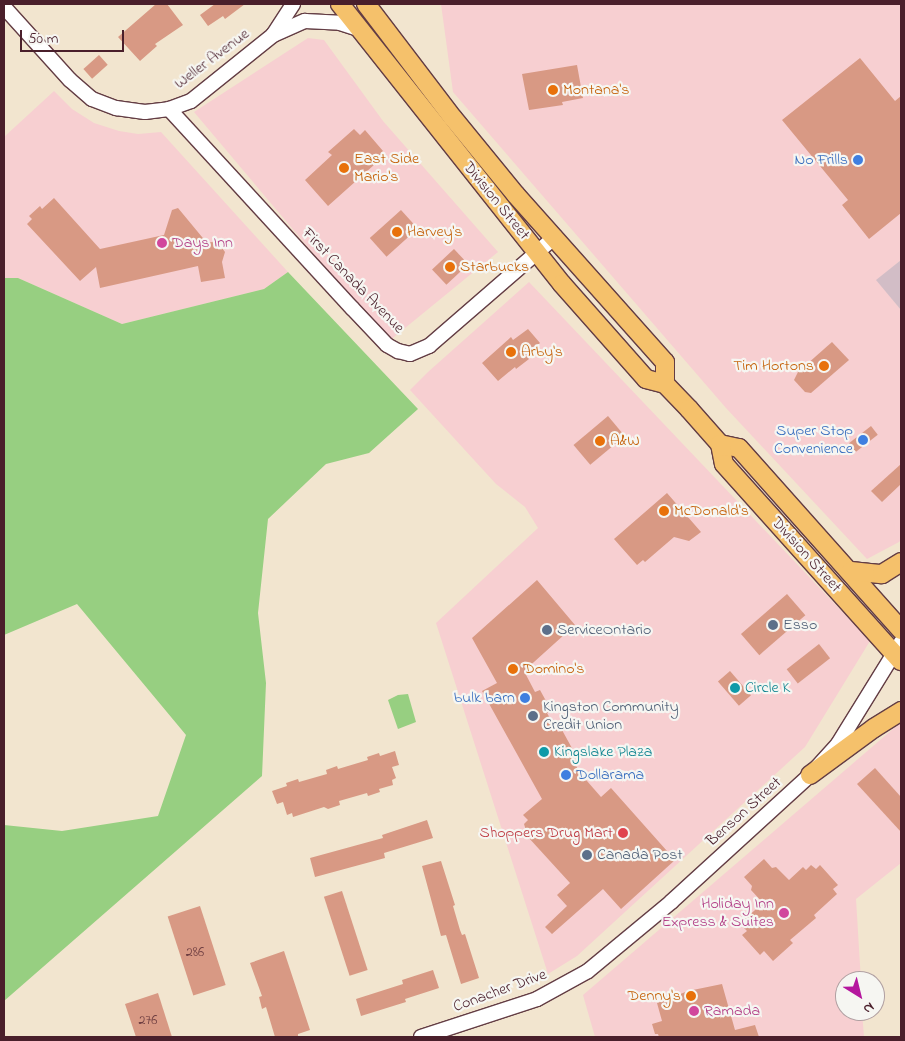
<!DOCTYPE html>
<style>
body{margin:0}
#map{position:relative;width:905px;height:1041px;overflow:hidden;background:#f2e5cf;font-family:"Indie Flower",sans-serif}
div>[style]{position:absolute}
.built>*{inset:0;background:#f7cfd1}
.industrial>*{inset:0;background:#d2bdc6}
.green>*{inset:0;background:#97cf81}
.building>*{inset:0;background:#d89984;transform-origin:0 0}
.roads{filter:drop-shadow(1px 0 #633d44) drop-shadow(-1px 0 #633d44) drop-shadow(0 1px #633d44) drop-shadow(0 -1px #633d44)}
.minor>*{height:14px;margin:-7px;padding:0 7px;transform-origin:7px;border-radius:7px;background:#fff}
.major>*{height:18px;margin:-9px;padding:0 9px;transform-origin:9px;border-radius:9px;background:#f5c16b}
.dots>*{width:14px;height:14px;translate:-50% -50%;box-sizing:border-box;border:2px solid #f6f6f2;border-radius:50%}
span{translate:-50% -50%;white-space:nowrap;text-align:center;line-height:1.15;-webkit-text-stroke:4.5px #f6f6f2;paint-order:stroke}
.number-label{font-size:14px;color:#6e3e41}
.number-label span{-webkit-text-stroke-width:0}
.street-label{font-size:16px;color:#4a1f2b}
.food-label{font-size:16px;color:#c56008}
.left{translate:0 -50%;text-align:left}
.right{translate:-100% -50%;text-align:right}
.shop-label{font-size:16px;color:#366cbe}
.hotel-label{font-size:16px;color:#b23c85}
.service-label{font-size:16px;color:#4e5e75}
.culture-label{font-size:16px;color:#0d838f}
.health-label{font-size:16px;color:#be3a42}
.frame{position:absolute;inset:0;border:5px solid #4a1f2b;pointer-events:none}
.north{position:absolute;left:835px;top:971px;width:50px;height:50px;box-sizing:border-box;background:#f6f6f2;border:1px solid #b1a0a2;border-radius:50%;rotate:144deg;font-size:14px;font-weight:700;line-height:20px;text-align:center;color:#4a1f2b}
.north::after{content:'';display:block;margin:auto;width:18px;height:22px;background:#b5179e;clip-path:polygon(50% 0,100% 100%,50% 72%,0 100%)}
.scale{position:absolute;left:20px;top:30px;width:104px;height:22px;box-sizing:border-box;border:2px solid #4a1f2b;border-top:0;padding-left:6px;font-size:15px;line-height:18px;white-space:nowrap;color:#4a1f2b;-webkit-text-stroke:4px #f6f6f2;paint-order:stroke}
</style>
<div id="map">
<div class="built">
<div style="clip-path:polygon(441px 4px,901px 4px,901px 260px,877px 280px,901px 310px,901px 540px,899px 542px,867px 559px,726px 408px,453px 92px)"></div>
<div style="clip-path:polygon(308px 38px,324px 40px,383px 121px,498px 252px,388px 342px,194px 112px)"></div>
<div style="clip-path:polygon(54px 91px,72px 109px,94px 123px,119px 131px,138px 134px,161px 132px,288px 272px,264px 289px,122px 324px,18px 278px,4px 278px,4px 137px)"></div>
<div style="clip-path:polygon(529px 282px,870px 641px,805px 747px,577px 956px,548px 974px,436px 623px,538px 528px,525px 507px,496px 484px,410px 390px,428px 372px)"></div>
<div style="clip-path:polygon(900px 723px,901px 863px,856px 899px,861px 981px,845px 981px,845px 1011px,862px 1011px,864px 1037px,595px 1037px,583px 995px)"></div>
</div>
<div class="industrial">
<div style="clip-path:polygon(901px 260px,901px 310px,876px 280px)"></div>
</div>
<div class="green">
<div style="clip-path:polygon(288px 272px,418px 409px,369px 453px,326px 464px,268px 519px,258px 613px,266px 683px,262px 776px,4px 1001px,4px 825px,62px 831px,158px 816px,186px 735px,77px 604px,4px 635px,4px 278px,18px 278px,122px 324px,264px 289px)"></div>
<div style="clip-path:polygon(408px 694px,416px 722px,398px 729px,388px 700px,398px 695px)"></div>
</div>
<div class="building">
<div style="clip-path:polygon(156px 4px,167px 4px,183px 25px,155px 44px,157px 46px,140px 61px,118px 37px)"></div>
<div style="clip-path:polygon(215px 4px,245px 4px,225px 19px,223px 16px,208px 26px,200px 15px)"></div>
<div style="left:99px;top:55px;width:13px;height:21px;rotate:48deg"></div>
<div style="clip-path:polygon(860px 58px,895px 101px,901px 96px,901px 213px,869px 239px,842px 205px,848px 200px,782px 120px)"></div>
<div style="clip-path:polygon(577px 65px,583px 98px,562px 102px,563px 105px,529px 110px,522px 74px)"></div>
<div style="clip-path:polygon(354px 129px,360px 135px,365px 130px,383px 151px,381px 153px,384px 156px,328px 206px,305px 180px,332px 155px,328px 152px)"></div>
<div style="clip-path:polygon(54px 198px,100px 249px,164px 235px,172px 210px,178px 208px,207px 243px,217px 241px,225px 252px,222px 262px,225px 278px,201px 282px,198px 266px,100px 288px,96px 267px,80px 281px,27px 224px,32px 219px,29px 216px,40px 206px,42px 209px)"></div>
<div style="left:401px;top:210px;width:25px;height:42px;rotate:48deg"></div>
<div style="left:454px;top:249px;width:21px;height:30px;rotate:47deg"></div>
<div style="clip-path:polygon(528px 329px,540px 343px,526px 355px,529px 359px,516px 369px,515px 367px,498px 381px,482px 363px,511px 337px,513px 340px)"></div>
<div style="clip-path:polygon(832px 342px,849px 360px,811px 393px,805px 392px,794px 380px,798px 372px)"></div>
<div style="left:608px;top:416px;width:26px;height:45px;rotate:50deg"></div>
<div style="left:871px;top:426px;width:11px;height:28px;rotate:52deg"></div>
<div style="clip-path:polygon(901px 464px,901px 484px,882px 502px,871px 491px)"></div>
<div style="clip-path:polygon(667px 493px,701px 532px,689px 541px,674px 537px,645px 562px,643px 560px,637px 565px,614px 539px)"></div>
<div style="clip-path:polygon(537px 580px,575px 625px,524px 671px,535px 692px,540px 690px,551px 710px,547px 713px,558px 732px,562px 730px,573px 750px,569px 753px,580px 773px,601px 797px,611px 788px,675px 860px,621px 909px,603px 889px,552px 934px,545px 927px,567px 906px,557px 895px,570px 883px,528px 837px,524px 824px,528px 820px,523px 815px,542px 799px,482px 691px,497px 683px,472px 638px)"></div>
<div style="left:787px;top:594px;width:28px;height:61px;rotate:49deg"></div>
<div style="left:819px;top:644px;width:18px;height:41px;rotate:52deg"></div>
<div style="left:730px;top:671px;width:32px;height:16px;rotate:49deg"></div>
<div style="clip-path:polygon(395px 751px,399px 765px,392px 767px,396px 778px,392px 780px,393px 785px,379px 789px,380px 792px,368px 796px,367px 793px,339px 801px,340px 805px,328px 809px,324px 807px,293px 817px,292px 813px,287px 815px,283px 802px,277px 804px,272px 791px,287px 786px,286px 783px,298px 779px,299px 782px,327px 774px,326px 770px,337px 766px,338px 769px,368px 760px,367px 757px,379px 753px,380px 756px)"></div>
<div style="clip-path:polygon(875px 768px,901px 797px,901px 832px,857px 784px)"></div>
<div style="clip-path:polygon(427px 820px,433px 838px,384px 853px,385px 858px,315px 877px,310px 858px,383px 838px,382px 835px)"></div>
<div style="clip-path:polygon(764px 859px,772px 868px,776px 867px,789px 880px,803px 867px,806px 870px,811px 865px,816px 869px,820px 865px,838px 885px,833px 889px,837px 894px,814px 915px,816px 918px,790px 940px,793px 943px,773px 961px,764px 951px,760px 955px,742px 935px,747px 931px,743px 927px,749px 921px,746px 918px,763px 903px,751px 890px,752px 886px,744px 877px)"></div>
<div style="clip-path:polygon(441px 861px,455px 905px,453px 906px,460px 930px,462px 935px,465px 934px,479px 978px,461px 984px,446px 935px,441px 936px,422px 866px)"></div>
<div style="left:342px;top:891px;width:83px;height:19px;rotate:72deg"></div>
<div style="left:200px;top:906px;width:83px;height:34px;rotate:72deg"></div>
<div style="clip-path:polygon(284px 951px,310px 1030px,298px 1034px,298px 1037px,275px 1037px,266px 1007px,262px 1009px,259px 997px,262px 996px,250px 963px)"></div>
<div style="clip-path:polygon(433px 970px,439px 988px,405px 999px,406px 1002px,361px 1016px,356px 999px,403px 984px,402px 980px)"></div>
<div style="clip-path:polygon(722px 984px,735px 1030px,755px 1025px,759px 1037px,659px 1037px,658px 1034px,655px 1034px,652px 1024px,662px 1021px,657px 1003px,688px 991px)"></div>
<div style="clip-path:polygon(158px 993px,172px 1037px,136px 1037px,125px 1004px)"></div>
</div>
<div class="roads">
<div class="minor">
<div style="left:4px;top:7px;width:98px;rotate:47.9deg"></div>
<div style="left:70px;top:80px;width:29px;rotate:41deg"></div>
<div style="left:92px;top:99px;width:26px;rotate:21deg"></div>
<div style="left:116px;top:108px;width:29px;rotate:8deg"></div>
<div style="left:145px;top:112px;width:24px;rotate:-7deg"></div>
<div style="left:169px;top:109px;width:23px;rotate:-20deg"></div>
<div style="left:191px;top:101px;width:105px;rotate:-38.8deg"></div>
<div style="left:273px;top:35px;width:35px;rotate:-24deg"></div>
<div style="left:305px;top:21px;width:35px;rotate:3deg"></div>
<div style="left:340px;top:23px;width:22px;rotate:18deg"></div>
<div style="left:273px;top:35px;width:37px;rotate:-57deg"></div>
<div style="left:169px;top:109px;width:270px;rotate:47.4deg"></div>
<div style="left:352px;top:308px;width:51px;rotate:46.6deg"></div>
<div style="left:387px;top:345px;width:13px;rotate:29deg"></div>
<div style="left:398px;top:351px;width:12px;rotate:14deg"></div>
<div style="left:410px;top:354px;width:21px;rotate:-23deg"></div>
<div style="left:429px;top:346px;width:167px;rotate:-40.9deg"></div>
<div style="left:421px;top:1037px;width:122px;rotate:-18.1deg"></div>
<div style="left:537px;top:999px;width:58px;rotate:-28.8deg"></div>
<div style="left:588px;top:971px;width:108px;rotate:-39.7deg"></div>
<div style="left:671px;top:902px;width:188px;rotate:-42.4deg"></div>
<div style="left:810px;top:775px;width:42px;rotate:-47.9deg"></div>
<div style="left:838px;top:744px;width:120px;rotate:-58.3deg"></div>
</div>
<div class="major">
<div style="left:340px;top:4px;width:357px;rotate:51.6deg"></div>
<div style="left:562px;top:284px;width:127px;rotate:48.5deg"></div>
<div style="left:646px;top:379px;width:20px;rotate:15deg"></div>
<div style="left:665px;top:384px;width:35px;rotate:46deg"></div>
<div style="left:689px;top:409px;width:47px;rotate:48.5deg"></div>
<div style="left:720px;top:444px;width:20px;rotate:79deg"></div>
<div style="left:724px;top:464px;width:265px;rotate:48.1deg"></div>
<div style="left:366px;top:4px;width:143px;rotate:52.7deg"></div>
<div style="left:453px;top:118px;width:99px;rotate:50.7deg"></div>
<div style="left:516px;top:195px;width:224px;rotate:48.3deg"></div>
<div style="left:665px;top:362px;width:22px;rotate:90deg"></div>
<div style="left:720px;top:444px;width:19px;rotate:12deg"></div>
<div style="left:739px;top:448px;width:244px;rotate:48.3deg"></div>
<div style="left:851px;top:571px;width:31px;rotate:6deg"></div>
<div style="left:882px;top:574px;width:22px;rotate:-32deg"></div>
<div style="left:810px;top:775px;width:79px;rotate:-36.3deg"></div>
<div style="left:874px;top:728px;width:32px;rotate:-32deg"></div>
</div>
</div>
<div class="dots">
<div style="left:553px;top:90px;background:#e8710a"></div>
<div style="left:858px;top:160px;background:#3f7fe0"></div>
<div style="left:344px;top:168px;background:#e8710a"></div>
<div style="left:397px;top:232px;background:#e8710a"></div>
<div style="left:162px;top:243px;background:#d1479c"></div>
<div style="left:450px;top:267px;background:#e8710a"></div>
<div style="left:511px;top:352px;background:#e8710a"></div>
<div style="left:824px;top:366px;background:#e8710a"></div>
<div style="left:863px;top:440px;background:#3f7fe0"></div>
<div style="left:600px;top:441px;background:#e8710a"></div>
<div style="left:664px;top:511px;background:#e8710a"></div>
<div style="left:773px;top:625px;background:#5c6f8a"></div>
<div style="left:547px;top:630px;background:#5c6f8a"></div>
<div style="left:513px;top:669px;background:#e8710a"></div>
<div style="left:735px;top:688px;background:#0f9aa8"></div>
<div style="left:525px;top:698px;background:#3f7fe0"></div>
<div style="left:533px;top:716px;background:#5c6f8a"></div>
<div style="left:544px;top:752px;background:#0f9aa8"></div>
<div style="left:566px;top:775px;background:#3f7fe0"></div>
<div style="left:623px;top:833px;background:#e0444e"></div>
<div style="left:587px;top:855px;background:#5c6f8a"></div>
<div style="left:784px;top:913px;background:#d1479c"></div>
<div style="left:691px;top:996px;background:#e8710a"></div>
<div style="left:694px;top:1011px;background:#d1479c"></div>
</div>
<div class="number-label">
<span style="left:195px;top:953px">286</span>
<span style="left:148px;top:1021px">276</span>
</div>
<div class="street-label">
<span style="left:212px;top:59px;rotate:-37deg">Weller Avenue</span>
<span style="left:496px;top:201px;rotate:51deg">Division Street</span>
<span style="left:353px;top:281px;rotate:46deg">First Canada Avenue</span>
<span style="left:806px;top:555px;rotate:48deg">Division Street</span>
<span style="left:744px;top:812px;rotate:-42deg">Benson Street</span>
<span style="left:500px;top:991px;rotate:-20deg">Conacher Drive</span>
</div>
<div class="food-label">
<span class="left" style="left:563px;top:90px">Montana's</span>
<span class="left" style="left:354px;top:168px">East Side<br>Mario's</span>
<span class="left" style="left:407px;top:232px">Harvey's</span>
<span class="left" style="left:460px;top:267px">Starbucks</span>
<span class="left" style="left:521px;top:352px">Arby's</span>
<span class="right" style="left:814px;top:366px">Tim Hortons</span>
<span class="left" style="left:610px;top:441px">A&amp;W</span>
<span class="left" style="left:674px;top:511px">McDonald's</span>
<span class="left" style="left:523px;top:669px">Domino's</span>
<span class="right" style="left:681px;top:996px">Denny's</span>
</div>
<div class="shop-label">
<span class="right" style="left:848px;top:160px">No Frills</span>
<span class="right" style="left:853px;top:440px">Super Stop<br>Convenience</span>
<span class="right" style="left:515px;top:698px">bulk barn</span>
<span class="left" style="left:576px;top:775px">Dollarama</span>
</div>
<div class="hotel-label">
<span class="left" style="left:172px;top:243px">Days Inn</span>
<span class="right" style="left:774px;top:913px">Holiday Inn<br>Express &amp; Suites</span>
<span class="left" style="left:704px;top:1011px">Ramada</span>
</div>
<div class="service-label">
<span class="left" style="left:783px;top:625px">Esso</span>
<span class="left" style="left:557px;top:630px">ServiceOntario</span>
<span class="left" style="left:543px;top:716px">Kingston Community<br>Credit Union</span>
<span class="left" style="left:597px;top:855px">Canada Post</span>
</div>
<div class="culture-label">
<span class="left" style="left:745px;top:688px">Circle K</span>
<span class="left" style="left:554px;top:752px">Kingslake Plaza</span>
</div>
<div class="health-label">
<span class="right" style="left:613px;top:833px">Shoppers Drug Mart</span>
</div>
<div class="frame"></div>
<div class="north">N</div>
<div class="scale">50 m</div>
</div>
